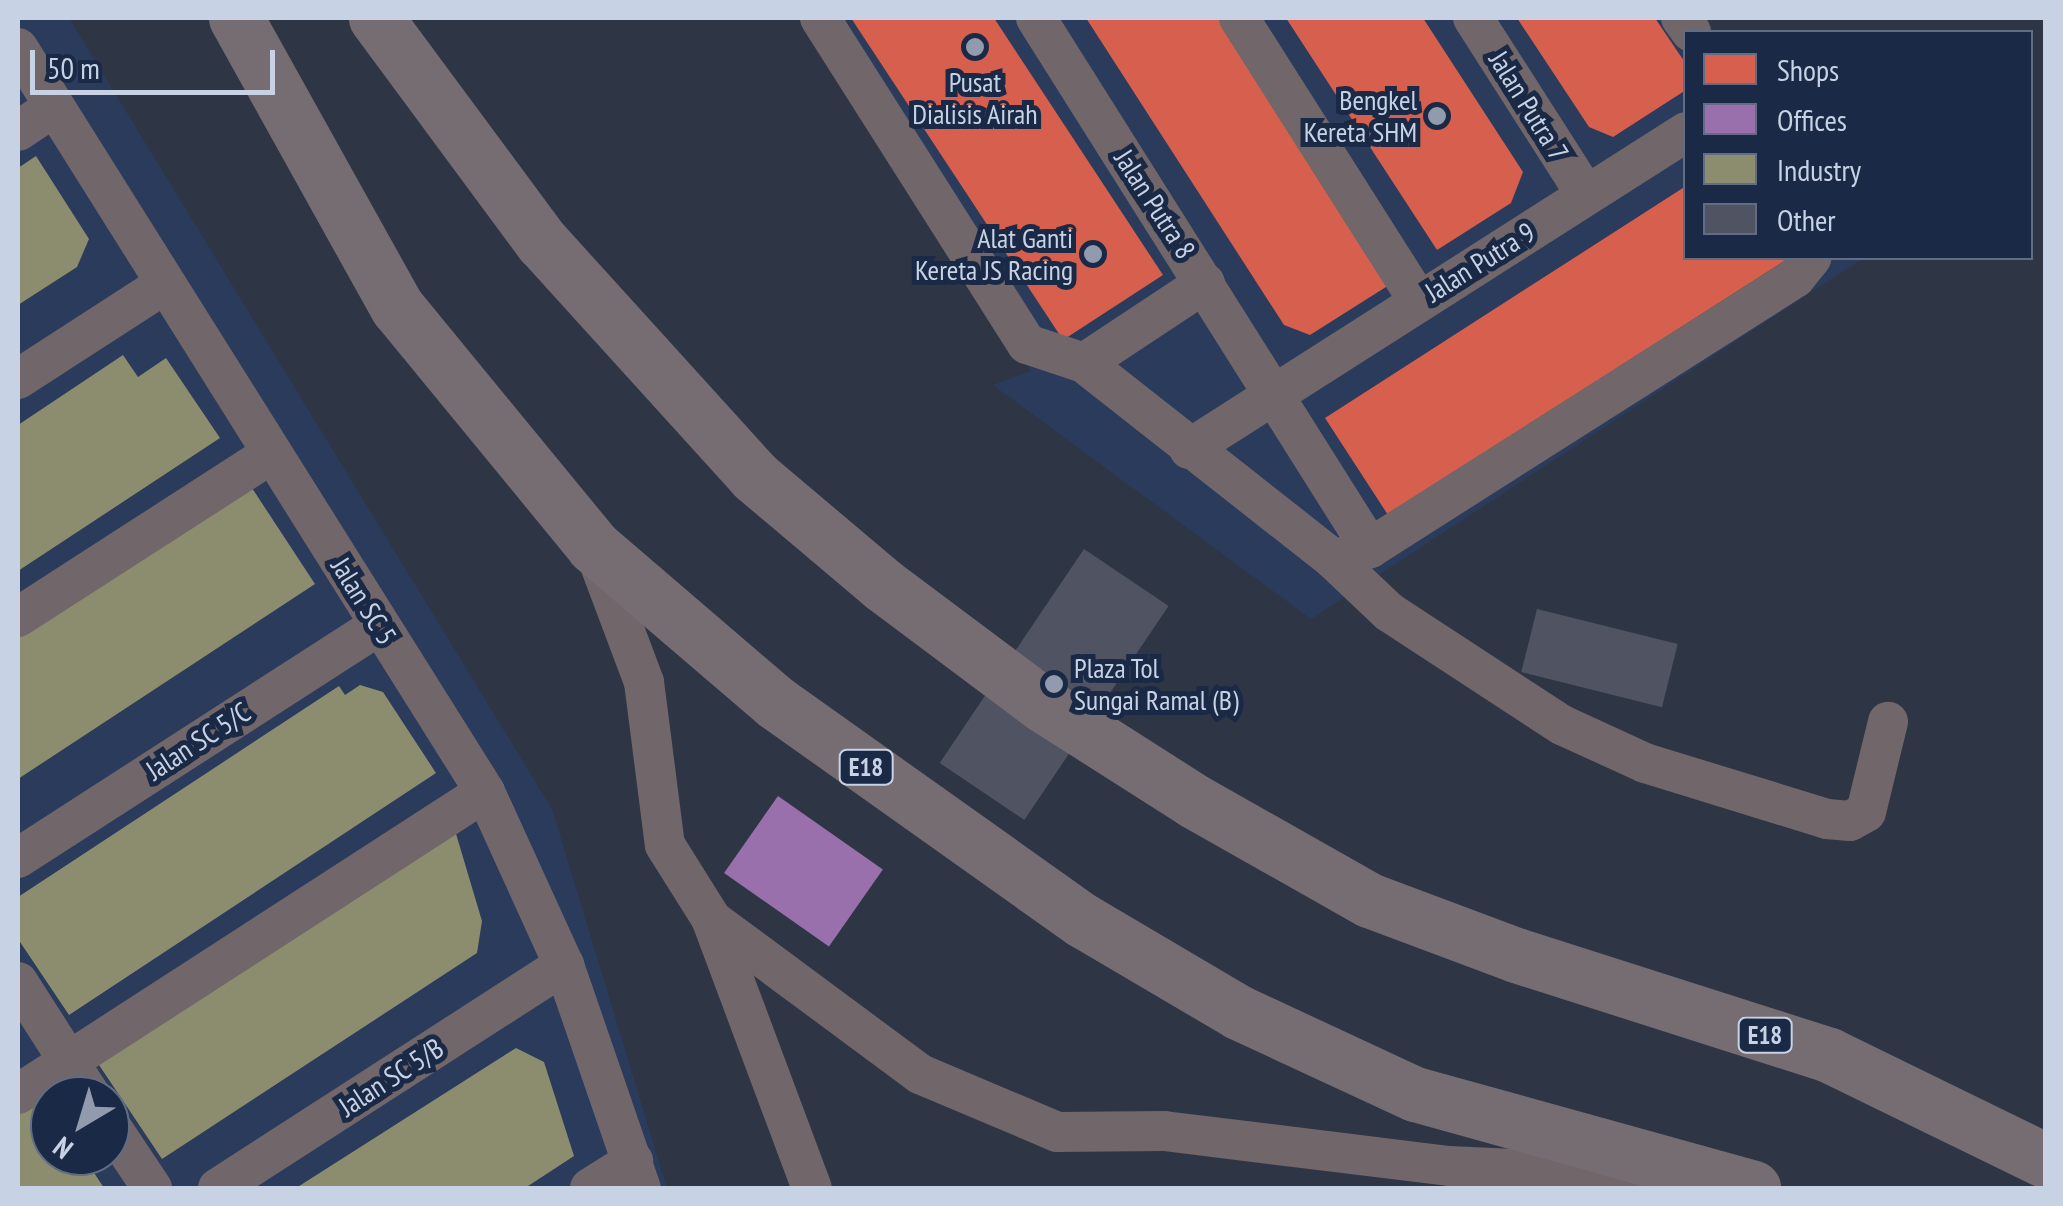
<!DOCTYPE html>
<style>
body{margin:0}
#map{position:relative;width:2063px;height:1206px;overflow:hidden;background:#2e3646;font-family:"PT Sans Narrow",sans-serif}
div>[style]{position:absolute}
.built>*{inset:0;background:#2a3b5b}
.shops>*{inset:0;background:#d6604d}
.offices>*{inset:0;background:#9970ab;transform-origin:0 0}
.industry>*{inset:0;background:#8c8c6e}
.building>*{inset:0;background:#505462;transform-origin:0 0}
.minor>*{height:40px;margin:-20px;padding:0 20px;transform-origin:20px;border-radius:20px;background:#716669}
.highway>*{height:55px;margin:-27.5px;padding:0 27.5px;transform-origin:27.5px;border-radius:27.5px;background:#756d72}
.dots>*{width:28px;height:28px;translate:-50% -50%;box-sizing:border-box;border:5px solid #1a2945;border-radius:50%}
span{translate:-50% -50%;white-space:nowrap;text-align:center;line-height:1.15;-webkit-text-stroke:10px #1a2945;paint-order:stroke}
.shield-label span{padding:2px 8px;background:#1a2945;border:2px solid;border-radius:8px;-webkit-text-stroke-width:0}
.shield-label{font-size:25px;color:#c8d2e5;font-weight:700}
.poi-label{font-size:28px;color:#c8d2e5}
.right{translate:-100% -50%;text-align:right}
.left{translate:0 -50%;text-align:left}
.street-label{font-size:28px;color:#c8d2e5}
.frame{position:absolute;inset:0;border:20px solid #c8d2e5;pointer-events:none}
.legend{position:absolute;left:1683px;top:30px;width:350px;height:230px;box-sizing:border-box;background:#1a2945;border:2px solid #606d85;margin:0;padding:12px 18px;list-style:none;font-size:30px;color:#c8d2e5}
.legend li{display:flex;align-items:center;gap:20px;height:50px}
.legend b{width:50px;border:2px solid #606d85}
.north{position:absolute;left:30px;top:1076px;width:100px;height:100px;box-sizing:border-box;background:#1a2945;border:2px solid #606d85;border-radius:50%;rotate:218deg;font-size:28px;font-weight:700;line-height:40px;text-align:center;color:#c8d2e5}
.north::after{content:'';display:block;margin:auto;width:35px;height:45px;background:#929bad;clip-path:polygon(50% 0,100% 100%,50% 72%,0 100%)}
.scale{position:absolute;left:30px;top:50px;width:245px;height:45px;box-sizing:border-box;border:5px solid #c8d2e5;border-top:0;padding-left:12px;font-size:30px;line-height:35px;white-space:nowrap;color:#c8d2e5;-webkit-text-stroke:8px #1a2945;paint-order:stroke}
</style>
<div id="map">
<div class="built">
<div style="clip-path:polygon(evenodd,18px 18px,69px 18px,552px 809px,667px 1188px,18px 1188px,18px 18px,50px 1096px,110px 1096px,110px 1156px,50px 1156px,50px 1096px)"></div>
<div style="clip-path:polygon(804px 18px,1705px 18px,1715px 32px,1686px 32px,1686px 258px,1862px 259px,1311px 619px,993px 385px,1031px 371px)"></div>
</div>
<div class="shops">
<div style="clip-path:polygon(851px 18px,994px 18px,1163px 275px,1063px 340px)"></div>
<div style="clip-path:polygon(1086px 18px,1228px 18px,1397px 280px,1310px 335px,1284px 325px)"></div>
<div style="clip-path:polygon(1286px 18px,1423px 18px,1523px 172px,1511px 203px,1437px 250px)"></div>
<div style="clip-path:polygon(1517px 18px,1655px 18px,1686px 64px,1686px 90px,1613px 137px,1589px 127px)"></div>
<div style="clip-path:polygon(1686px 186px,1686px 258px,1789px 258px,1388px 515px,1325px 418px)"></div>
</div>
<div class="offices">
<div style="left:778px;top:796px;width:128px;height:94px;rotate:35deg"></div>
</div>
<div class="industry">
<div style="clip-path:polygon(36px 156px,89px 239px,77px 267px,18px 305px,18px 168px)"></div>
<div style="clip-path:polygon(123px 355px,138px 377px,166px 358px,220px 438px,18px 571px,18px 425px)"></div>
<div style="clip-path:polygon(250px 485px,315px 584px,18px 779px,18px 638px)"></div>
<div style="clip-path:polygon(360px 685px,383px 692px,436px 773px,69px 1015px,18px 939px,18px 897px,339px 686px,345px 695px)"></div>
<div style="clip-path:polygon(454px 827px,482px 921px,477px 953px,162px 1159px,97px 1062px)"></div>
<div style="clip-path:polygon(516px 1048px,544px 1062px,574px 1156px,525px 1188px,296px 1188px)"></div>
<div style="clip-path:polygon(43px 1096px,50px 1107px,50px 1156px,83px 1156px,104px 1188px,18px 1188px,18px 1112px)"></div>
</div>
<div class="building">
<div style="left:1084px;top:549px;width:102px;height:258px;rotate:34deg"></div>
<div style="left:1537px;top:609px;width:145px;height:65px;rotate:14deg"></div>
</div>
<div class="minor">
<div style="left:820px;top:18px;width:386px;rotate:57.6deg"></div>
<div style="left:1027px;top:344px;width:60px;rotate:18.4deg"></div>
<div style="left:1036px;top:18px;width:626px;rotate:57.78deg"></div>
<div style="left:1239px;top:18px;width:334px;rotate:57.6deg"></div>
<div style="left:1473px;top:18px;width:210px;rotate:57.4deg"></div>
<div style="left:1681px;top:18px;width:17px;rotate:54deg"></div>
<div style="left:18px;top:48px;width:878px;rotate:57.88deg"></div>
<div style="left:485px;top:792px;width:190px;rotate:65.5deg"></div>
<div style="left:564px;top:965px;width:236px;rotate:71deg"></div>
<div style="left:18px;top:131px;width:43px;rotate:-33.7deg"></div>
<div style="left:1205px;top:283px;width:145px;rotate:146.5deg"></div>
<div style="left:1084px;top:363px;width:318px;rotate:38.2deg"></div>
<div style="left:1334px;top:560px;width:38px;rotate:-18deg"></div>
<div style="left:1370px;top:548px;width:504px;rotate:-32.43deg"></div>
<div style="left:1795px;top:278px;width:26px;rotate:-51deg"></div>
<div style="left:18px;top:379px;width:175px;rotate:-32.9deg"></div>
<div style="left:1189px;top:449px;width:589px;rotate:-32.53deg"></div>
<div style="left:594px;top:549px;width:142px;rotate:69.4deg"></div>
<div style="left:644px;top:682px;width:164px;rotate:82.7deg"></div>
<div style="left:665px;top:845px;width:89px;rotate:57.9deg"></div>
<div style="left:712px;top:920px;width:259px;rotate:36.5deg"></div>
<div style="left:920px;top:1074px;width:149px;rotate:22.9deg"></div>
<div style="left:1057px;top:1132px;width:107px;rotate:-0.5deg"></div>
<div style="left:1164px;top:1131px;width:287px;rotate:7deg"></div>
<div style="left:1449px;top:1166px;width:200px;rotate:2.6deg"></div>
<div style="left:1334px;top:560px;width:76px;rotate:43.4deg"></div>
<div style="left:1389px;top:612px;width:207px;rotate:33.2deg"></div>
<div style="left:1562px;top:725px;width:91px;rotate:24.6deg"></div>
<div style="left:1645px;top:763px;width:190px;rotate:17.1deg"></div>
<div style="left:1827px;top:819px;width:23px;rotate:5deg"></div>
<div style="left:1850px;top:821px;width:18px;rotate:-29deg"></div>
<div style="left:1866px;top:812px;width:93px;rotate:-76.3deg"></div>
<div style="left:18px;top:617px;width:302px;rotate:-32.8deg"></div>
<div style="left:18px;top:858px;width:430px;rotate:-32.8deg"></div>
<div style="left:712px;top:921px;width:285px;rotate:69.5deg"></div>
<div style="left:18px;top:982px;width:135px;rotate:57.4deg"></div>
<div style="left:18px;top:1094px;width:556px;rotate:-32.89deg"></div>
<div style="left:110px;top:1125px;width:76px;rotate:56.3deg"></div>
<div style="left:218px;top:1188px;width:412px;rotate:-32.8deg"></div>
<div style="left:590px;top:1188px;width:51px;rotate:-32.1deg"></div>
</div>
<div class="highway">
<div style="left:236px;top:18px;width:331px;rotate:60.9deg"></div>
<div style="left:397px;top:307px;width:309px;rotate:50.6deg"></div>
<div style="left:593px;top:546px;width:240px;rotate:40.6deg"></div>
<div style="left:775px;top:702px;width:377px;rotate:35.4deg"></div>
<div style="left:1082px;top:920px;width:181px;rotate:30.5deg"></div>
<div style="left:1238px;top:1012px;width:195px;rotate:24.9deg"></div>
<div style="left:1415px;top:1094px;width:351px;rotate:15.5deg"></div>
<div style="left:376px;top:18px;width:279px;rotate:53.5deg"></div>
<div style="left:542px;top:242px;width:316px;rotate:47.8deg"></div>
<div style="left:754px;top:476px;width:169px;rotate:40.2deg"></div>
<div style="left:883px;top:585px;width:202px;rotate:36.8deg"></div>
<div style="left:1045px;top:706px;width:177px;rotate:32.5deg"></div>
<div style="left:1194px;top:801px;width:201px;rotate:29.5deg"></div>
<div style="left:1369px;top:900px;width:157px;rotate:20.5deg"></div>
<div style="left:1516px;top:955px;width:329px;rotate:17.7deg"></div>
<div style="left:1829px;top:1055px;width:242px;rotate:26deg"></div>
</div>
<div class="dots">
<div style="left:975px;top:47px;background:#929bad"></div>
<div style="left:1437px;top:116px;background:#929bad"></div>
<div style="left:1093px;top:254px;background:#929bad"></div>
<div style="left:1054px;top:684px;background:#929bad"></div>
</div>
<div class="shield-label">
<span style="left:866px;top:767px">E18</span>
<span style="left:1765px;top:1035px">E18</span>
</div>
<div class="poi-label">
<span style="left:975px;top:98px">Pusat<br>Dialisis Airah</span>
<span class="right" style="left:1417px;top:116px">Bengkel<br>Kereta SHM</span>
<span class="right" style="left:1073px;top:254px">Alat Ganti<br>Kereta JS Racing</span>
<span class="left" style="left:1074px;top:684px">Plaza Tol<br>Sungai Ramal (B)</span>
</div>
<div class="street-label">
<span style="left:1529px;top:106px;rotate:58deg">Jalan Putra 7</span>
<span style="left:1155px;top:204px;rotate:57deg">Jalan Putra 8</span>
<span style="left:1480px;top:262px;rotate:-32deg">Jalan Putra 9</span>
<span style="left:364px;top:601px;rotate:58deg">Jalan SC 5</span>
<span style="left:198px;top:741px;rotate:-33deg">Jalan SC 5/C</span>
<span style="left:391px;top:1077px;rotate:-33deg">Jalan SC 5/B</span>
</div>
<div class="frame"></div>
<ul class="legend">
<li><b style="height:28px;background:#d6604d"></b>Shops</li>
<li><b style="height:28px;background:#9970ab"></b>Offices</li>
<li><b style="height:28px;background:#8c8c6e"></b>Industry</li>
<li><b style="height:28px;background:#505462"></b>Other</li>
</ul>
<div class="north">N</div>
<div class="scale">50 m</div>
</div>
